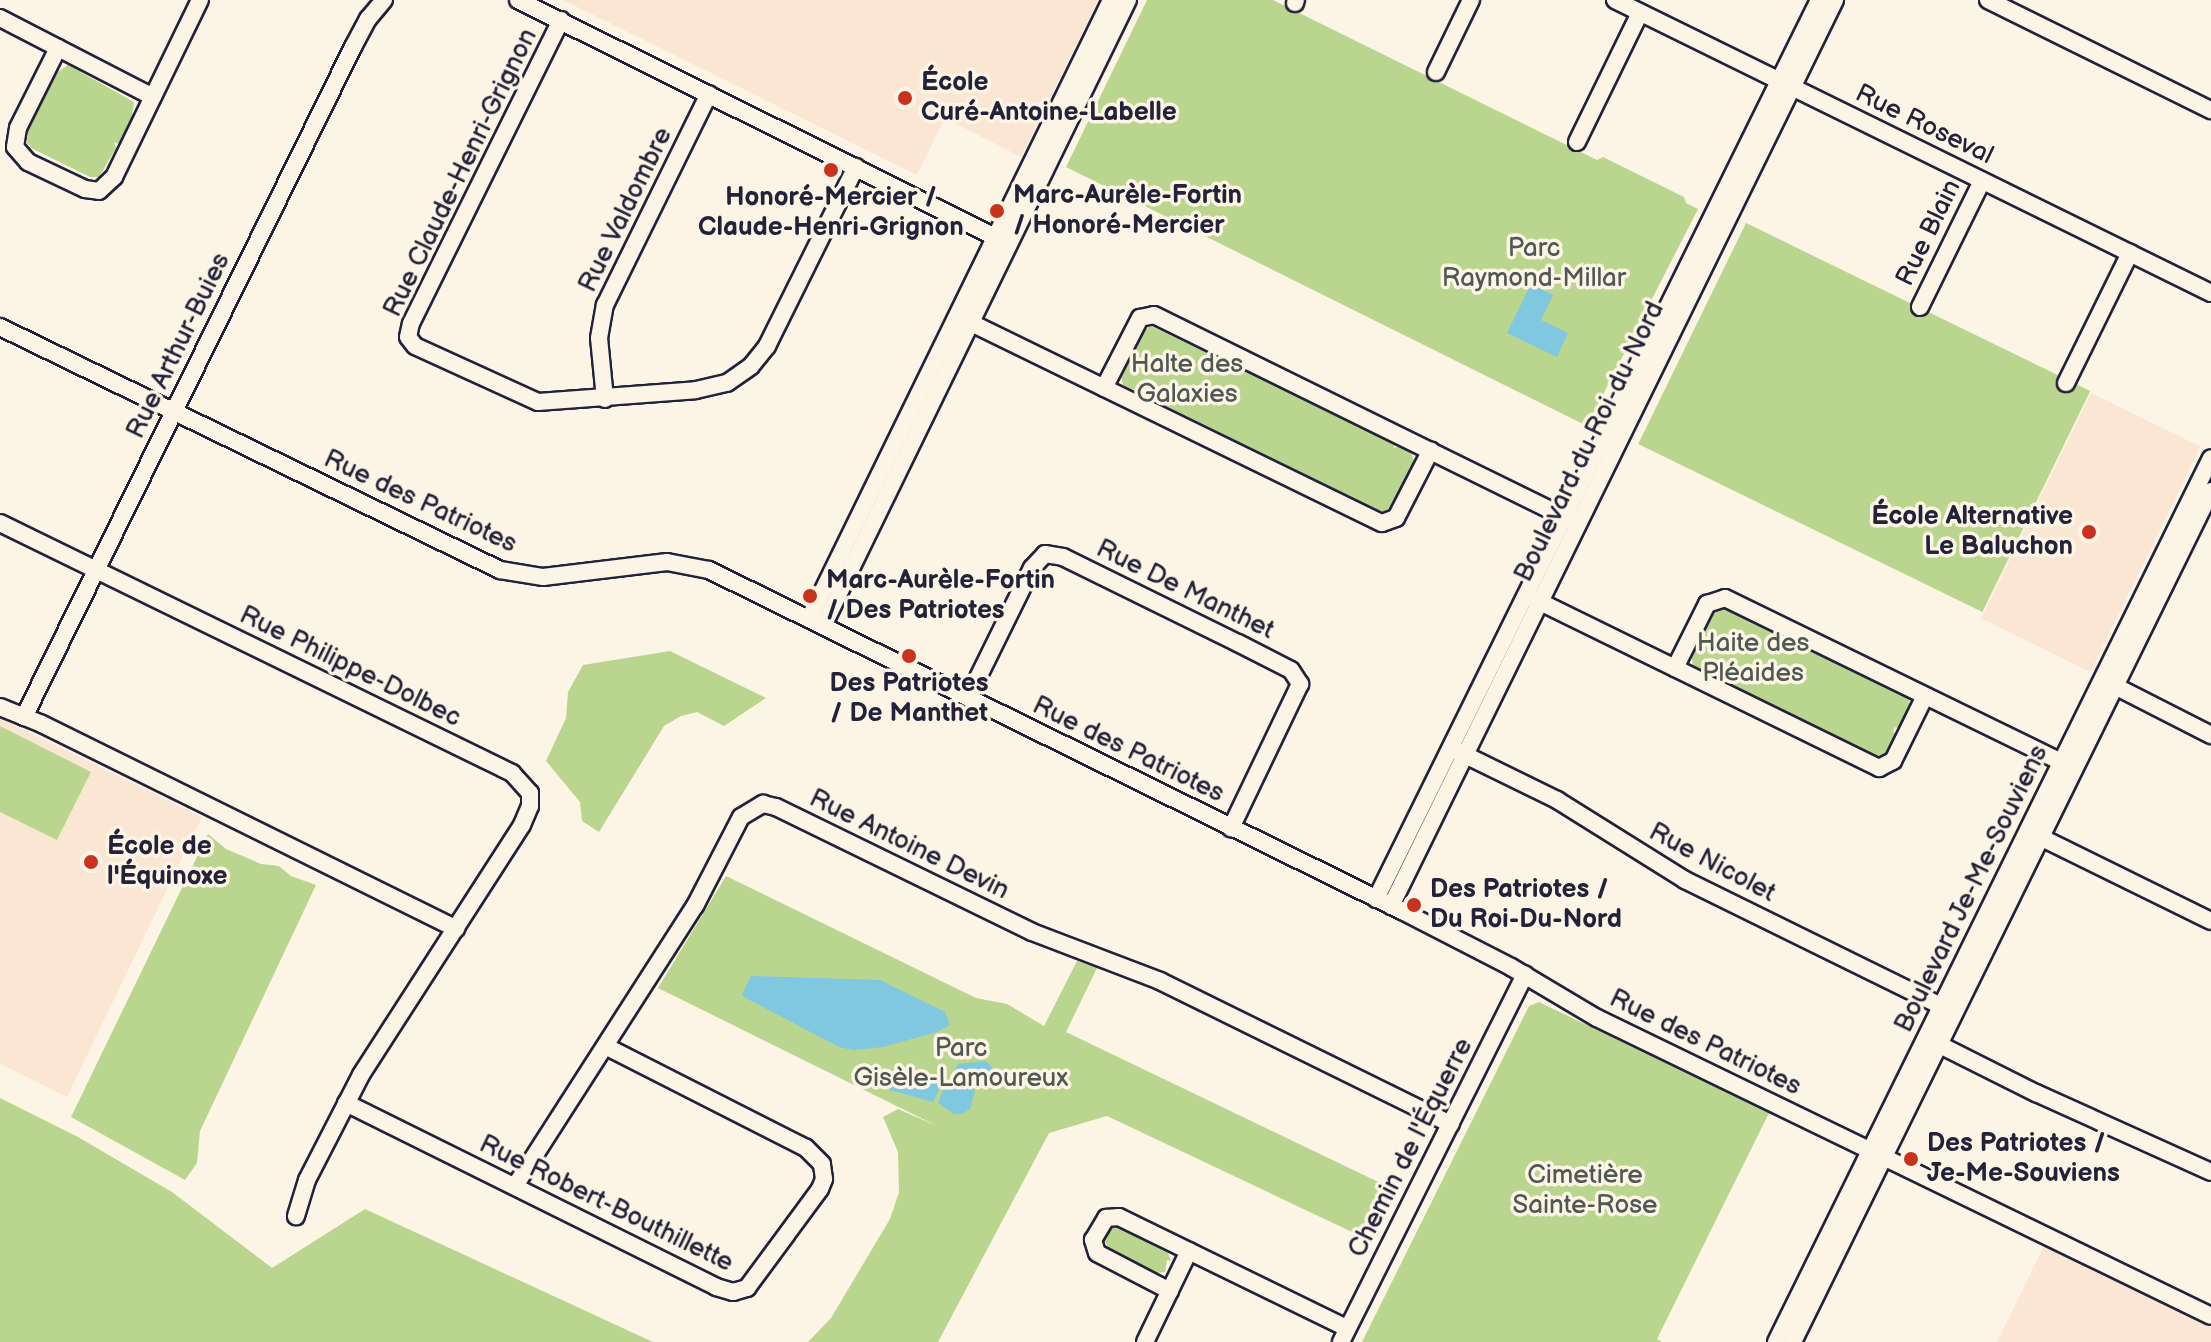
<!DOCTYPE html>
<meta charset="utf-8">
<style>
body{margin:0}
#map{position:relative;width:2211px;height:1342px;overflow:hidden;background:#fcf5e5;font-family:"Balsamiq Sans",sans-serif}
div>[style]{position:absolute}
.built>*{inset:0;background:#fbe6d4;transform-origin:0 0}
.green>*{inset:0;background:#bad68e;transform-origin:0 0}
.water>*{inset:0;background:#7fc8df}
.roads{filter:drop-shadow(2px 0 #22223b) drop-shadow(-2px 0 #22223b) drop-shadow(0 2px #22223b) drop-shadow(0 -2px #22223b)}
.minor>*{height:16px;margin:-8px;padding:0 8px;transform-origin:8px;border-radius:8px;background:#fcf5e5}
.dots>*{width:22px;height:22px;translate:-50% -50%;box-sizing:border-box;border:4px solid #fcf5e5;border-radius:50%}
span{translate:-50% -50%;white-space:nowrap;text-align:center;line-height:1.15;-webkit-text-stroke:7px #fcf5e5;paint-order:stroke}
.poi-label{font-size:26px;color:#22223b;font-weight:700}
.left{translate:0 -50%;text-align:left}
.right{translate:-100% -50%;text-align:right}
.street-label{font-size:26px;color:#22223b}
.park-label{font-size:26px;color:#505854}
</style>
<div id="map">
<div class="built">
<div style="clip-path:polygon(563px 0,1098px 0,1021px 157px,945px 118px,917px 175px)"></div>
<div style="left:2091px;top:393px;width:122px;height:251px;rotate:26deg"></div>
<div style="clip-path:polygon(0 718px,202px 817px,67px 1097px,0 1064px)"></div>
<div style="clip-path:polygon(2044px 1246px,2211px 1327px,2211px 1342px,1997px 1342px)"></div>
</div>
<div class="green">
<div style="clip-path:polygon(1147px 0,1273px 0,1597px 160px,1603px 157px,1684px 197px,1686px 203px,1698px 209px,1587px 426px,1066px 167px)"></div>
<div style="clip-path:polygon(68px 65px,134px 102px,132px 116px,119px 144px,114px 142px,116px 148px,99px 177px,90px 177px,33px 149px,27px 143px,28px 128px,55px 74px)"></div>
<div style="left:1746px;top:223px;width:383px;height:246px;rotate:26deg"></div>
<div style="clip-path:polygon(1151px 326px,1395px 444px,1394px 448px,1399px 446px,1411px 453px,1414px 461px,1391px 507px,1384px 512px,1376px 509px,1123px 385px,1121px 377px,1145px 330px)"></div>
<div style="clip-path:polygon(1721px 606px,1909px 699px,1910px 707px,1900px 729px,1895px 727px,1893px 732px,1897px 734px,1886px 756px,1875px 757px,1693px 666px,1691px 652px,1712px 612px)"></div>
<div style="clip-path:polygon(670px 651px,766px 698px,724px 726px,697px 712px,681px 716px,664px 726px,599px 832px,582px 821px,580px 802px,546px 761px,566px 718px,568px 692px,583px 665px)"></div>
<div style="clip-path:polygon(0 726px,91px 772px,57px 840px,0 812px)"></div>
<div style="clip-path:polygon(208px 834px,226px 849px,261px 864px,279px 866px,291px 876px,316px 885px,200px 1131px,197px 1163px,185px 1180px,71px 1117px)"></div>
<div style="clip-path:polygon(726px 876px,976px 998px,1007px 1004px,1044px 1026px,1077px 961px,1097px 968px,1066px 1032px,1393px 1189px,1369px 1240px,1107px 1116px,1049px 1133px,938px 1342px,808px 1342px,831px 1318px,890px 1219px,899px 1192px,898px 1152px,883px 1117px,898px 1109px,937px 1126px,658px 988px)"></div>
<div style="clip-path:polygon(1539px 1002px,1769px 1113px,1657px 1339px,1662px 1342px,1362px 1342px,1529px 1006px)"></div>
<div style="clip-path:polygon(0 1098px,78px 1137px,172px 1192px,272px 1268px,365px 1209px,653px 1342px,0 1342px)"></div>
<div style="clip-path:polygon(1118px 1227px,1168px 1253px,1171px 1261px,1167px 1260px,1165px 1272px,1156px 1273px,1110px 1250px,1104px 1240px,1110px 1229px)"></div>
</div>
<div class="water">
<div style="clip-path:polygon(1531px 284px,1553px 295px,1541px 320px,1568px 333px,1557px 357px,1507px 333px)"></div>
<div style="clip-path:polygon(751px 976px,880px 980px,945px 1012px,950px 1025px,937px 1032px,883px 1047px,853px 1050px,839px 1047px,746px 998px,742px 995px)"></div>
<div style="clip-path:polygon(986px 1061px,994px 1070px,976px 1084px,953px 1074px,958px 1064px)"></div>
<div style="clip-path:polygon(932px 1076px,942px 1083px,933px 1102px,890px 1090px,891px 1082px)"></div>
<div style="clip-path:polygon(955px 1082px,972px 1086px,975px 1091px,970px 1109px,962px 1114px,954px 1114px,938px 1103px,943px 1090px)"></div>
</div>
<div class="roads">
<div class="minor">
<div style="left:518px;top:0;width:544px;rotate:26.42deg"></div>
<div style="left:1615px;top:0;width:664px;rotate:26.18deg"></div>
<div style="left:1988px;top:0;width:249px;rotate:26.3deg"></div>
<div style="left:1295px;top:3px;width:3px;rotate:-72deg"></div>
<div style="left:0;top:18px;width:172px;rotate:27.3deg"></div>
<div style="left:561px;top:20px;width:338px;rotate:116.3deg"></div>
<div style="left:411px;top:323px;width:14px;rotate:102deg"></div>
<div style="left:408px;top:337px;width:11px;rotate:52deg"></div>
<div style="left:415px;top:346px;width:135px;rotate:24.5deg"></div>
<div style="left:538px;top:402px;width:158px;rotate:-4.3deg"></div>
<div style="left:696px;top:390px;width:32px;rotate:-13deg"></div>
<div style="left:727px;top:383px;width:29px;rotate:-35deg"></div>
<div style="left:751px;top:366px;width:26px;rotate:-51deg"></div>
<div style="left:767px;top:346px;width:200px;rotate:-63.6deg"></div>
<div style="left:58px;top:48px;width:89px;rotate:116.6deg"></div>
<div style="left:18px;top:128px;width:19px;rotate:99deg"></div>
<div style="left:15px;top:147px;width:20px;rotate:49deg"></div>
<div style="left:28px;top:162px;width:63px;rotate:25.3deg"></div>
<div style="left:85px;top:189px;width:14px;rotate:8deg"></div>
<div style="left:99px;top:191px;width:21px;rotate:-43deg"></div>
<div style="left:114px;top:177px;width:197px;rotate:-64.1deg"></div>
<div style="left:1436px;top:72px;width:80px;rotate:-64.1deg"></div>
<div style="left:1577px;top:142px;width:144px;rotate:-64deg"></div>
<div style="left:1920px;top:307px;width:140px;rotate:-63.8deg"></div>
<div style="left:961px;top:318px;width:468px;rotate:26deg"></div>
<div style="left:1382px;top:523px;width:15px;rotate:-20deg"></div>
<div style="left:1396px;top:518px;width:76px;rotate:-62.8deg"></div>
<div style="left:0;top:327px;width:556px;rotate:25.92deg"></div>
<div style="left:500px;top:570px;width:44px;rotate:9.2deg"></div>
<div style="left:543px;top:577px;width:125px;rotate:-6.9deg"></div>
<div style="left:667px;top:562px;width:43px;rotate:10.8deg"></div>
<div style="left:709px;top:570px;width:772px;rotate:26.2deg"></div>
<div style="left:1402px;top:911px;width:123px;rotate:27.2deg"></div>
<div style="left:1511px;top:967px;width:100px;rotate:30.7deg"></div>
<div style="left:1597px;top:1018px;width:682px;rotate:25.89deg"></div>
<div style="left:2066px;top:383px;width:145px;rotate:-63.8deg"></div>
<div style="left:1104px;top:388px;width:79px;rotate:-62.8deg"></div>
<div style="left:1140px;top:318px;width:14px;rotate:-12deg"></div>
<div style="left:1154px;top:315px;width:466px;rotate:26.2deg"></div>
<div style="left:605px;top:399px;width:61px;rotate:-95.6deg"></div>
<div style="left:599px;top:338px;width:34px;rotate:-80deg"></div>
<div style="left:605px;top:305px;width:235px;rotate:-63.8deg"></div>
<div style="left:0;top:523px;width:570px;rotate:26.03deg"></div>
<div style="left:512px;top:773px;width:27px;rotate:48deg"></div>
<div style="left:530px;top:793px;width:13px;rotate:90deg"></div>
<div style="left:530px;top:806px;width:21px;rotate:113deg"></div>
<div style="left:522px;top:825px;width:297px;rotate:122.8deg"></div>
<div style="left:361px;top:1075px;width:118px;rotate:117.2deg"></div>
<div style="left:307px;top:1180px;width:38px;rotate:107deg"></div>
<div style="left:1530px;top:597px;width:389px;rotate:26.1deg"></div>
<div style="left:1879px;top:768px;width:16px;rotate:-27deg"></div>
<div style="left:1893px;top:761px;width:72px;rotate:-63.8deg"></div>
<div style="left:809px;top:619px;width:689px;rotate:-63.99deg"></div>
<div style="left:823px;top:626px;width:696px;rotate:-64.02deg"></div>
<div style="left:1675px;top:668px;width:72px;rotate:-63.4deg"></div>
<div style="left:1707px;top:604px;width:19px;rotate:-18deg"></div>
<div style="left:1725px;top:598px;width:383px;rotate:26deg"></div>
<div style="left:2107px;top:682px;width:117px;rotate:27deg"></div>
<div style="left:968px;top:698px;width:145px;rotate:-63.8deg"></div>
<div style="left:1032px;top:568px;width:19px;rotate:-47deg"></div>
<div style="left:1045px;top:554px;width:18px;rotate:9deg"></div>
<div style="left:1063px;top:557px;width:195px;rotate:26.2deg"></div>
<div style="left:1238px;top:643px;width:59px;rotate:27deg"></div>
<div style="left:1291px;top:670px;width:17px;rotate:57deg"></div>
<div style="left:1300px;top:684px;width:160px;rotate:115.6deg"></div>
<div style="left:0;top:707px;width:45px;rotate:22deg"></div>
<div style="left:42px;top:724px;width:462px;rotate:26.3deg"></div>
<div style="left:24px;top:717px;width:746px;rotate:-63.85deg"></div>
<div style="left:353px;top:47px;width:32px;rotate:-62deg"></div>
<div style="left:368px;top:19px;width:25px;rotate:-50deg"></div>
<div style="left:1455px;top:750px;width:114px;rotate:26.1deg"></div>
<div style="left:1557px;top:800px;width:151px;rotate:32deg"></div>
<div style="left:1685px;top:880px;width:297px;rotate:26.2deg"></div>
<div style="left:2032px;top:833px;width:199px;rotate:26.2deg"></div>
<div style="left:1376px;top:899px;width:1002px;rotate:-63.77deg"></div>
<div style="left:1391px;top:906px;width:1009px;rotate:-63.89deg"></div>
<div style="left:1930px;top:1040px;width:119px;rotate:26.6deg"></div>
<div style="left:2036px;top:1093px;width:192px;rotate:24.3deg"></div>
<div style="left:346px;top:1103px;width:413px;rotate:26.4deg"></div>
<div style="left:716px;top:1287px;width:18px;rotate:16deg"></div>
<div style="left:733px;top:1292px;width:15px;rotate:-16deg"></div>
<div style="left:747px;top:1288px;width:123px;rotate:-53.6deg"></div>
<div style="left:820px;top:1189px;width:11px;rotate:-68deg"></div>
<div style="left:824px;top:1179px;width:15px;rotate:-98deg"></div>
<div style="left:822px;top:1164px;width:23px;rotate:-135deg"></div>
<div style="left:806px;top:1148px;width:225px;rotate:-153.1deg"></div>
<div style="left:515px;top:1186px;width:333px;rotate:-57.3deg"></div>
<div style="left:695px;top:906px;width:100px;rotate:-62.7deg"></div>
<div style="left:741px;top:817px;width:26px;rotate:-31deg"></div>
<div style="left:763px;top:804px;width:13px;rotate:13deg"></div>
<div style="left:776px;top:807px;width:285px;rotate:26deg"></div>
<div style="left:1032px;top:932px;width:137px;rotate:20.9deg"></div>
<div style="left:1160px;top:981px;width:324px;rotate:26.2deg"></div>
<div style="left:1170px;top:1291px;width:82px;rotate:-152.5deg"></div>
<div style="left:1097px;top:1253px;width:14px;rotate:-107deg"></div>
<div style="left:1093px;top:1240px;width:26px;rotate:-59deg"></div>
<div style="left:1106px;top:1218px;width:13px;rotate:-4deg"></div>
<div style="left:1119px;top:1217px;width:254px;rotate:26deg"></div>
<div style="left:1145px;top:1342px;width:101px;rotate:-64.2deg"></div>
<div style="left:1341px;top:1342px;width:411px;rotate:-63.4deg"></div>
<div style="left:1776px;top:1342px;width:985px;rotate:-63.8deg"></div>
<div style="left:1793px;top:1342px;width:948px;rotate:-63.84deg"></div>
</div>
</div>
<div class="dots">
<div style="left:905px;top:98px;background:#c8321e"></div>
<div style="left:831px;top:170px;background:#c8321e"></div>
<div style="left:997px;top:211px;background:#c8321e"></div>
<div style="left:2089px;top:532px;background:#c8321e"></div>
<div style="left:810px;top:596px;background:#c8321e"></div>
<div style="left:909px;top:656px;background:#c8321e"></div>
<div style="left:91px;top:862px;background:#c8321e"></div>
<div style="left:1414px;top:905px;background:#c8321e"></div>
<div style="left:1911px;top:1159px;background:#c8321e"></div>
</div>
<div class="poi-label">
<span class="left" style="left:921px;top:98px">École<br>Curé-Antoine-Labelle</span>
<span class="left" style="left:1013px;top:211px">Marc-Aurèle-Fortin<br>/ Honoré-Mercier</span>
<span style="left:831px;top:213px">Honoré-Mercier /<br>Claude-Henri-Grignon</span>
<span class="right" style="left:2073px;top:532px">École Alternative<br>Le Baluchon</span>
<span class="left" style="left:826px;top:596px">Marc-Aurèle-Fortin<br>/ Des Patriotes</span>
<span style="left:909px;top:699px">Des Patriotes<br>/ De Manthet</span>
<span class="left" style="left:107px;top:862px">École de<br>l'Équinoxe</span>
<span class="left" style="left:1430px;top:905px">Des Patriotes /<br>Du Roi-Du-Nord</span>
<span class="left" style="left:1927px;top:1159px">Des Patriotes /<br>Je-Me-Souviens</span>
</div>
<div class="street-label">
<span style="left:1924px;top:125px;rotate:26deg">Rue Roseval</span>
<span style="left:461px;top:173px;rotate:-64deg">Rue Claude-Henri-Grignon</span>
<span style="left:626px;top:210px;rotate:-64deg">Rue Valdombre</span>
<span style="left:1929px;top:233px;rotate:-64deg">Rue Blain</span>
<span style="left:179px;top:346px;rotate:-64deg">Rue Arthur-Buies</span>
<span style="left:1590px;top:442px;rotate:-64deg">Boulevard du Roi-du-Nord</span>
<span style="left:420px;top:502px;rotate:25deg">Rue des Patriotes</span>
<span style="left:1185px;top:590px;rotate:26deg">Rue De Manthet</span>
<span style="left:350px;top:667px;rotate:26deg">Rue Philippe-Dolbec</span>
<span style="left:1128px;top:750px;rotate:26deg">Rue des Patriotes</span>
<span style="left:909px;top:845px;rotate:26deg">Rue Antoine Devin</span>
<span style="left:1712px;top:863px;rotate:28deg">Rue Nicolet</span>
<span style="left:1972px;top:889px;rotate:-64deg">Boulevard Je-Me-Souviens</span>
<span style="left:1705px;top:1043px;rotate:26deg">Rue des Patriotes</span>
<span style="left:1411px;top:1148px;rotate:-63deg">Chemin de l'Équerre</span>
<span style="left:606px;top:1204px;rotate:26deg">Rue Robert-Bouthillette</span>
</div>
<div class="park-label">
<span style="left:1534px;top:264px">Parc<br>Raymond-Millar</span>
<span style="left:1187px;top:380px">Halte des<br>Galaxies</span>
<span style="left:1753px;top:659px">Haite des<br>Pléaides</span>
<span style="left:961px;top:1064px">Parc<br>Gisèle-Lamoureux</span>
<span style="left:1585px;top:1191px">Cimetière<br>Sainte-Rose</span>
</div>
</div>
